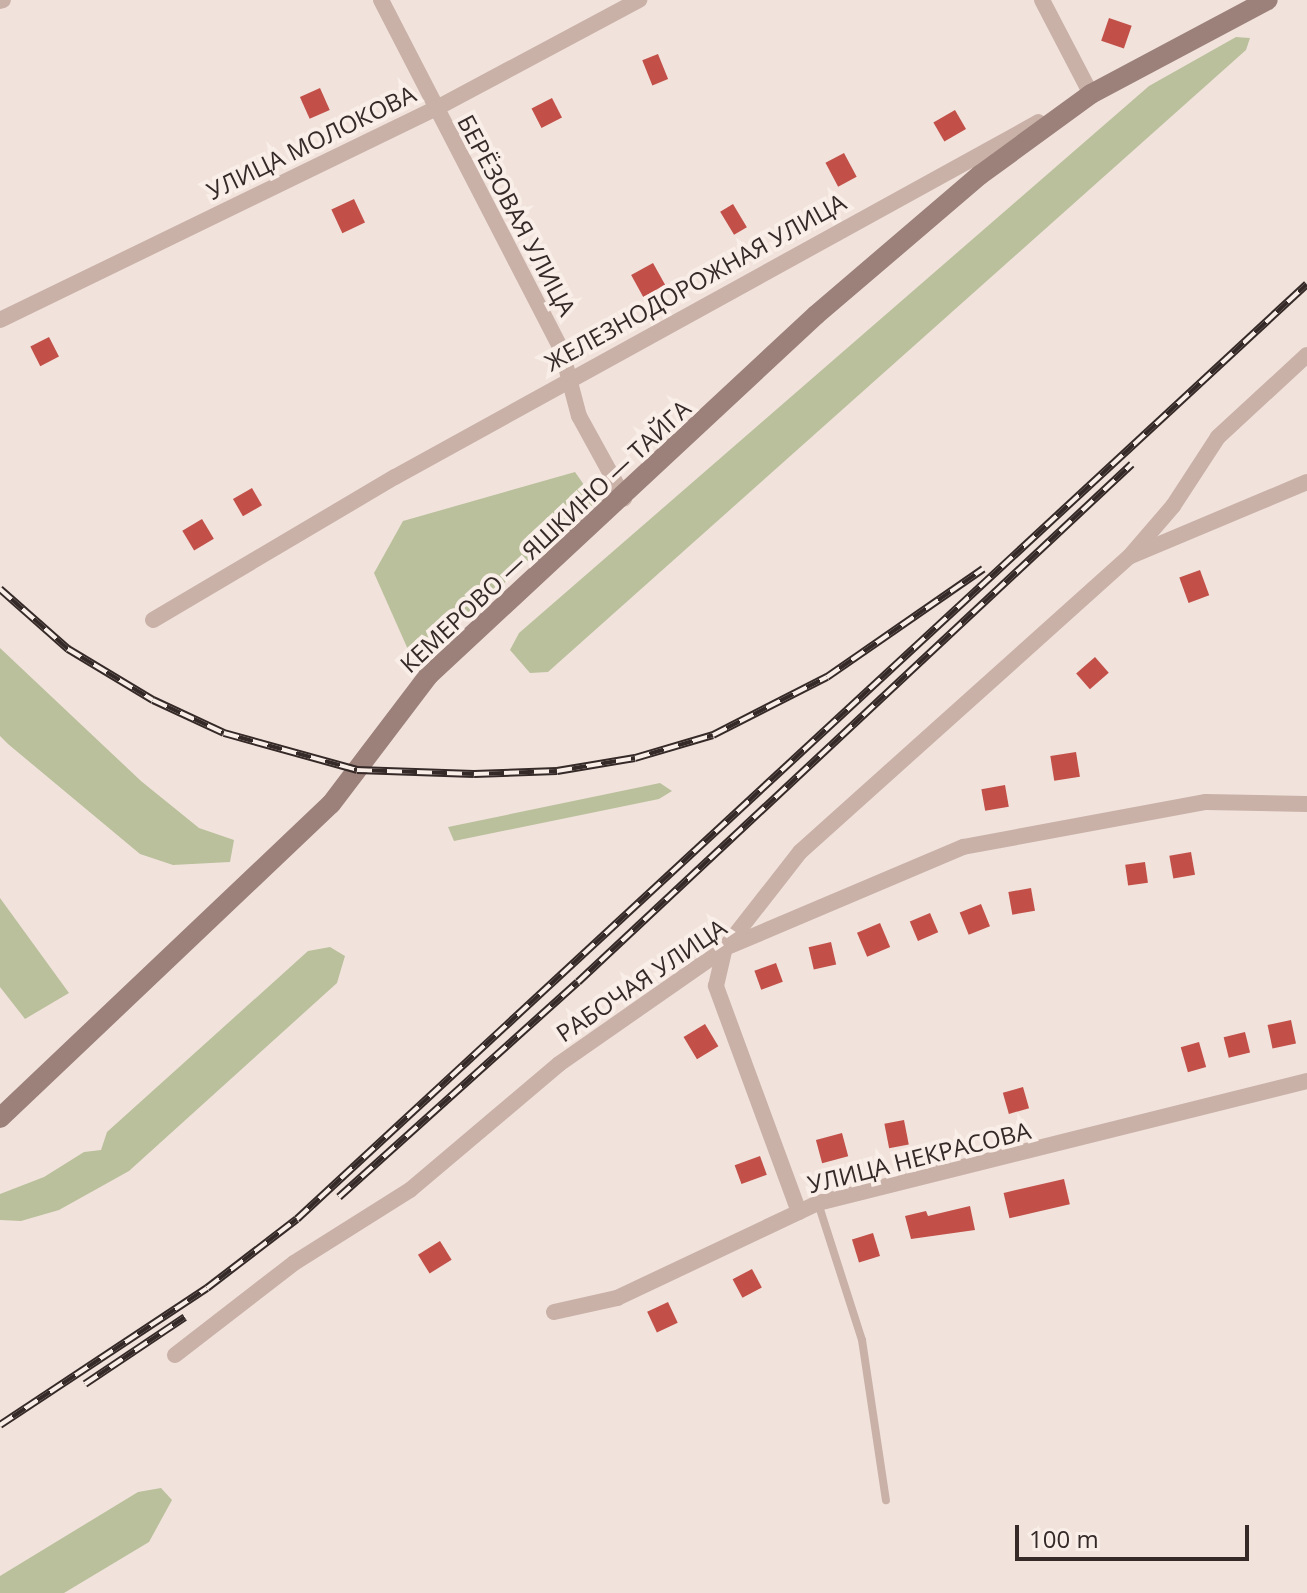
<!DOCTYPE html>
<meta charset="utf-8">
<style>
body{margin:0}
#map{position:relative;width:1307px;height:1593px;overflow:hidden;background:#f1e3dc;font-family:"Open Sans",sans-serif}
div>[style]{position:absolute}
.green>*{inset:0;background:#bac09c}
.building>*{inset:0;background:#c25049;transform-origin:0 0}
.lane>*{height:8px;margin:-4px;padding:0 4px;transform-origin:4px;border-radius:4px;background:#c9b1a8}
.street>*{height:16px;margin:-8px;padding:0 8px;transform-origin:8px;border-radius:8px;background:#c9b1a8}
.secondary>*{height:20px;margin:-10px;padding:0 10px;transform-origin:10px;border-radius:10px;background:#9c807a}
.rail>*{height:8px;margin-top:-4px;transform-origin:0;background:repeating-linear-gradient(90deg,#f9eee8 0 15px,#362a28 0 30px);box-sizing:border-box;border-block:2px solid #362a28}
span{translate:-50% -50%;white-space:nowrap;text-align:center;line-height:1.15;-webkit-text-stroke:8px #f9eee8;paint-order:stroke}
.street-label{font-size:24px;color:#362a28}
.scale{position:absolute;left:1015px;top:1525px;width:234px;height:36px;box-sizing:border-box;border:4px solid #362a28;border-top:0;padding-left:10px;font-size:24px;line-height:28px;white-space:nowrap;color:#362a28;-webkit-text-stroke:6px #f9eee8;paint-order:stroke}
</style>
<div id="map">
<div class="green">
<div style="clip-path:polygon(1236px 37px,1250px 38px,1246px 50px,548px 672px,530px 673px,510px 650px,519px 633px,1149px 86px)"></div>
<div style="clip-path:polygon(575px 472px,596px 502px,414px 663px,374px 573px,403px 521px)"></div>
<div style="clip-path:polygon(0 648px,141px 781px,199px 828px,234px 840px,230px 862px,173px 865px,140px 854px,8px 744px,0 736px)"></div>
<div style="clip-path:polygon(660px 783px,672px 791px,659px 799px,454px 841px,448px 827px)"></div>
<div style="clip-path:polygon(0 898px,69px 993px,25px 1019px,0 987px)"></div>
<div style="clip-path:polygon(330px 947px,345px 956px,337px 983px,129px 1171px,59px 1210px,21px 1221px,0 1220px,0 1194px,44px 1177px,84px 1152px,101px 1150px,107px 1132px,308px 951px)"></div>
<div style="clip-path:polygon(161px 1488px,172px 1500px,149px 1542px,64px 1593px,0 1593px,0 1576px,138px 1492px)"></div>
</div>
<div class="building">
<div style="left:1109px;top:18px;width:24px;height:24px;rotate:19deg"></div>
<div style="left:658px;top:54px;width:27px;height:17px;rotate:68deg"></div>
<div style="left:320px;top:88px;width:24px;height:22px;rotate:66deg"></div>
<div style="left:552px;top:98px;width:22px;height:23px;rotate:63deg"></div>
<div style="left:955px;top:110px;width:22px;height:25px;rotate:60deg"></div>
<div style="left:844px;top:153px;width:27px;height:21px;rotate:62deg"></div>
<div style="left:354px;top:199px;width:26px;height:25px;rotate:65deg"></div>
<div style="left:733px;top:204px;width:27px;height:15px;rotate:59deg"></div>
<div style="left:653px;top:263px;width:25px;height:25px;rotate:61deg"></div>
<div style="left:49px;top:337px;width:22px;height:21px;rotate:63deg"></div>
<div style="left:252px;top:488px;width:20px;height:22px;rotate:60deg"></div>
<div style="left:202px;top:519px;width:23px;height:23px;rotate:59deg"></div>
<div style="left:1200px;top:570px;width:27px;height:22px;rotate:70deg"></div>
<div style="left:1095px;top:657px;width:21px;height:25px;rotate:49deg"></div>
<div style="left:1076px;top:752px;width:25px;height:26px;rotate:81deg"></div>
<div style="left:1005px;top:785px;width:22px;height:24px;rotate:80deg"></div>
<div style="left:1191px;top:852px;width:23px;height:22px;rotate:80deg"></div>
<div style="left:1145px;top:862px;width:21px;height:20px;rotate:82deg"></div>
<div style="left:1031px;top:888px;width:23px;height:23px;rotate:80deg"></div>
<div style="left:981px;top:904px;width:24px;height:23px;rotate:68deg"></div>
<div style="left:930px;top:913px;width:21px;height:22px;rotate:67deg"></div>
<div style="left:880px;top:923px;width:26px;height:25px;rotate:67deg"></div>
<div style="left:831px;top:942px;width:23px;height:23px;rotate:77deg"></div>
<div style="left:776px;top:963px;width:20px;height:23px;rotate:70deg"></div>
<div style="left:1291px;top:1020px;width:24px;height:24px;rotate:78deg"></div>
<div style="left:705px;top:1024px;width:26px;height:25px;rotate:59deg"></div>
<div style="left:1245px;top:1032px;width:21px;height:22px;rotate:76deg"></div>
<div style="left:1199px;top:1042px;width:26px;height:19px;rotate:74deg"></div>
<div style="left:1023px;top:1087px;width:22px;height:21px;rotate:74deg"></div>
<div style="left:904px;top:1120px;width:25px;height:20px;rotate:79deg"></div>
<div style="left:842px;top:1133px;width:24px;height:27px;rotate:75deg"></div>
<div style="left:760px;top:1156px;width:20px;height:27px;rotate:70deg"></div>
<div style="left:1064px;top:1179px;width:26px;height:62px;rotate:77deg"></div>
<div style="clip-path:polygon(970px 1206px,975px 1230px,911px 1239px,905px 1216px,926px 1211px,928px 1216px)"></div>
<div style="left:873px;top:1233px;width:24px;height:22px;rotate:73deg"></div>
<div style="left:440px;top:1241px;width:22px;height:26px;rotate:58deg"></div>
<div style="left:752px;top:1269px;width:21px;height:22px;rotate:62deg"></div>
<div style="left:668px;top:1302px;width:23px;height:23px;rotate:65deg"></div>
</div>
<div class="lane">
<div style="left:818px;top:1203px;width:144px;rotate:72.2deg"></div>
<div style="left:862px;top:1340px;width:162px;rotate:81.5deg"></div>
</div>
<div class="street">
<div style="left:381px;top:0;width:392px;rotate:62.7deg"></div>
<div style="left:561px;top:348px;width:70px;rotate:75.2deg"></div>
<div style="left:579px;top:416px;width:94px;rotate:61.2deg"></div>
<div style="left:1042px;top:0;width:106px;rotate:62.5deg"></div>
<div style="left:1091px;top:94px;width:12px;rotate:149deg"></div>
<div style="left:0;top:1px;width:3px;rotate:-18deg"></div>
<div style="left:0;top:320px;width:481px;rotate:-25.9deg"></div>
<div style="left:433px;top:110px;width:234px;rotate:-28.1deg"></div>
<div style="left:1131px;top:556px;width:191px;rotate:-22.8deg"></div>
<div style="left:153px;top:620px;width:281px;rotate:-30.6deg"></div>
<div style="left:395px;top:477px;width:735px;rotate:-28.87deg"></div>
<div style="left:799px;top:1212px;width:241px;rotate:-110.2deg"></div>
<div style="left:716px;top:986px;width:39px;rotate:-77deg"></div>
<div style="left:725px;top:948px;width:122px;rotate:-52deg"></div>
<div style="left:800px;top:852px;width:443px;rotate:-41.9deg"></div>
<div style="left:1130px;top:556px;width:66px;rotate:-49.3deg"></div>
<div style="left:1173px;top:506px;width:82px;rotate:-56.9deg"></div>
<div style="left:1218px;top:437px;width:121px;rotate:-42.7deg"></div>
<div style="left:554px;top:1312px;width:65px;rotate:-12.5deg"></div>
<div style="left:617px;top:1298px;width:222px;rotate:-25.3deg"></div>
<div style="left:818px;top:1203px;width:504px;rotate:-14.01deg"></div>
<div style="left:175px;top:1355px;width:150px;rotate:-37.7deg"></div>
<div style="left:294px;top:1263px;width:137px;rotate:-32.2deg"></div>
<div style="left:410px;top:1190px;width:195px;rotate:-40.2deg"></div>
<div style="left:559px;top:1064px;width:203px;rotate:-34.9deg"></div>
<div style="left:725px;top:948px;width:259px;rotate:-23deg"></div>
<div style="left:963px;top:847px;width:247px;rotate:-10.5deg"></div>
<div style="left:1206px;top:802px;width:101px;rotate:1.1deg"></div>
</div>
<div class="secondary">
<div style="left:0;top:1118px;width:456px;rotate:-43.5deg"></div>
<div style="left:331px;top:804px;width:161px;rotate:-52.8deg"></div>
<div style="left:428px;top:676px;width:530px;rotate:-42.94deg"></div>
<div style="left:816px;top:315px;width:216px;rotate:-40.5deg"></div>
<div style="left:980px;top:175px;width:137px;rotate:-36.1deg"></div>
<div style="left:1091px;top:94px;width:200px;rotate:-28deg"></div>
</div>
<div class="rail">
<div style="left:0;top:589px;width:91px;rotate:41.4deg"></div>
<div style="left:68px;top:649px;width:99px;rotate:31deg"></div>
<div style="left:153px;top:700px;width:78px;rotate:24.9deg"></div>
<div style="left:224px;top:733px;width:138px;rotate:15.5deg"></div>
<div style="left:357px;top:770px;width:117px;rotate:2deg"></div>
<div style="left:474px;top:774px;width:83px;rotate:-2.1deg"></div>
<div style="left:557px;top:771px;width:79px;rotate:-9.5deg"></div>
<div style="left:635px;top:758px;width:81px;rotate:-16.4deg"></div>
<div style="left:713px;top:735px;width:128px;rotate:-27deg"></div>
<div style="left:827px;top:677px;width:190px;rotate:-34.7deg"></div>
<div style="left:339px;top:1197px;width:321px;rotate:-42deg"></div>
<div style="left:578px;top:982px;width:758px;rotate:-43.08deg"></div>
<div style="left:85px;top:1384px;width:120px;rotate:-33.8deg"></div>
<div style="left:0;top:1425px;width:248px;rotate:-33.5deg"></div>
<div style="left:207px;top:1288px;width:113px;rotate:-37.5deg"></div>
<div style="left:297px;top:1219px;width:1376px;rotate:-42.79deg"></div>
</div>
<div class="street-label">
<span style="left:311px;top:142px;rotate:-26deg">УЛИЦА МОЛОКОВА</span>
<span style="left:517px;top:215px;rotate:62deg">БЕРЁЗОВАЯ УЛИЦА</span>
<span style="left:695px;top:282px;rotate:-29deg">ЖЕЛЕЗНОДОРОЖНАЯ УЛИЦА</span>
<span style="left:545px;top:536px;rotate:-43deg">КЕМЕРОВО — ЯШКИНО — ТАЙГА</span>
<span style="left:641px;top:980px;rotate:-34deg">РАБОЧАЯ УЛИЦА</span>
<span style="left:919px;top:1157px;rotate:-14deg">УЛИЦА НЕКРАСОВА</span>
</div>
<div class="scale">100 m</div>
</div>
